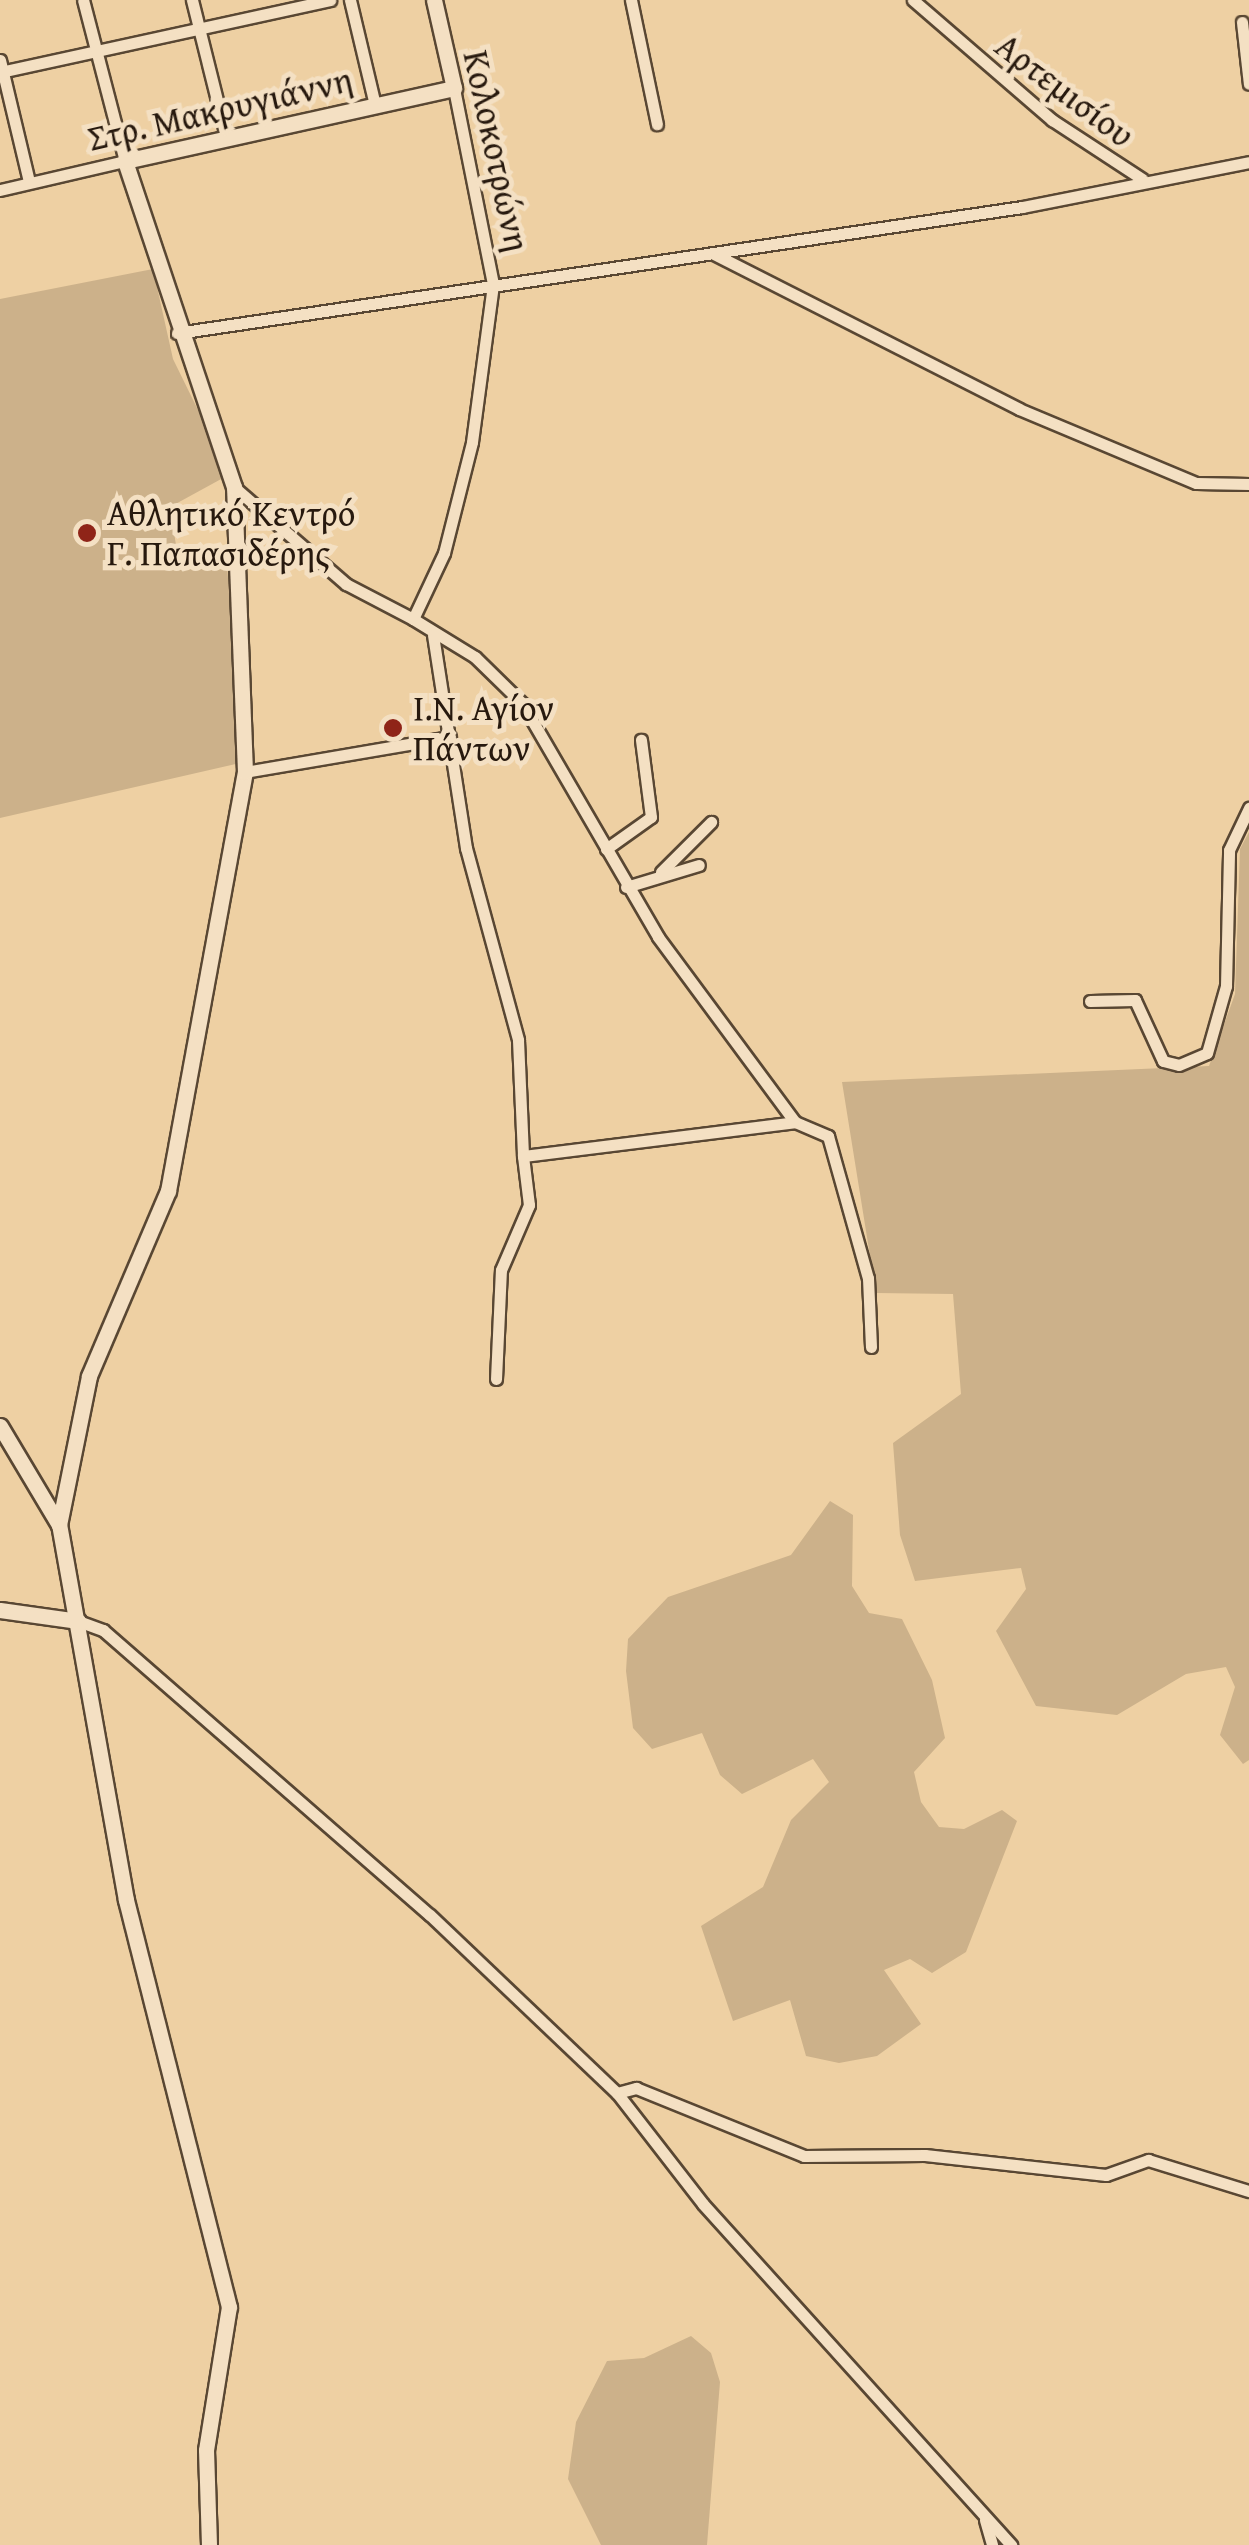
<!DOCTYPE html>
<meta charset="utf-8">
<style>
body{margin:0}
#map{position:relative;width:1249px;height:2545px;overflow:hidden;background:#eed0a3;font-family:"Gentium Book Plus",serif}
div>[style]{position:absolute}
.green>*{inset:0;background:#ccb18a}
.roads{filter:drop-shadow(2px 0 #594733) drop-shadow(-2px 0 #594733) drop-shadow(0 2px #594733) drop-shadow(0 -2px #594733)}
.street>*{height:11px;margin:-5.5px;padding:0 5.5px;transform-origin:5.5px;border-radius:5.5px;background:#f4e0c3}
.secondary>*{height:15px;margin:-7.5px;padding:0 7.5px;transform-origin:7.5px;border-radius:7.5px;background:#f4e0c3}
.dots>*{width:28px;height:28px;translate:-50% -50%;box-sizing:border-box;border:5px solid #f4e0c3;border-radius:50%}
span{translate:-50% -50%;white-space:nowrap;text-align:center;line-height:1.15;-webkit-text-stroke:10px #f4e0c3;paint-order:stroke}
.street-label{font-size:35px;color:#27190e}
.poi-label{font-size:35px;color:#27190e}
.left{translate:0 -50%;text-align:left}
</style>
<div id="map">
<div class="green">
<div style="clip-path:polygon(153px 269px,173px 359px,223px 461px,223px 478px,170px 507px,176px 545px,221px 551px,227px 563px,240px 763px,0 818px,0 299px)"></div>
<div style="clip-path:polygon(1249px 832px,1249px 1760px,1243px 1764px,1220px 1735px,1235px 1687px,1226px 1667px,1186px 1674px,1117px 1715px,1036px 1706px,996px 1631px,1026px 1589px,1021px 1568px,915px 1581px,900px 1535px,893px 1443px,961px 1394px,953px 1294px,876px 1293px,842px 1082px,1209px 1066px,1235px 994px,1240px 849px)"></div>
<div style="clip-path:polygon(830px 1501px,853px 1515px,852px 1586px,869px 1613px,902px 1619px,932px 1680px,945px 1738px,914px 1772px,921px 1802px,939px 1827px,964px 1829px,1002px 1810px,1017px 1821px,966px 1952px,932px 1973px,910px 1959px,884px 1970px,921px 2024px,877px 2056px,839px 2063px,806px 2056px,790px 2000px,733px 2021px,701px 1926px,763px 1887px,791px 1820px,829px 1782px,813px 1759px,742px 1794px,720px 1775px,702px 1733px,652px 1749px,633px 1728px,626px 1671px,628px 1639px,668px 1597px,791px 1555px)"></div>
<div style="clip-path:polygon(691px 2336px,711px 2353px,720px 2382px,707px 2545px,601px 2545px,568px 2479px,576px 2422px,607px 2361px,644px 2358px)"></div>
</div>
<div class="roads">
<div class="street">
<div style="left:192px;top:0;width:140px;rotate:76deg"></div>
<div style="left:350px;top:0;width:108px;rotate:76.6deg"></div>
<div style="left:631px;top:0;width:127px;rotate:78.2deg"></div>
<div style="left:913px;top:0;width:184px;rotate:40.8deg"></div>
<div style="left:1052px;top:120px;width:108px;rotate:33.2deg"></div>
<div style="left:1242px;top:22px;width:62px;rotate:83.6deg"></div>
<div style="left:0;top:60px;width:125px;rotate:76.6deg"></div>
<div style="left:0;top:72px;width:338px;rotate:-12.3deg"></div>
<div style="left:0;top:190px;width:128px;rotate:-13.1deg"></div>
<div style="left:125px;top:161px;width:166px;rotate:-104.6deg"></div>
<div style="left:714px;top:254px;width:342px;rotate:26.9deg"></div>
<div style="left:1019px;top:409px;width:192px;rotate:22.7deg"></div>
<div style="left:1196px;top:483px;width:53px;rotate:1.1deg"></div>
<div style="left:177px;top:333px;width:854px;rotate:-8.48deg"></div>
<div style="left:1022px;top:207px;width:231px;rotate:-11.2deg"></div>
<div style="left:234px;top:487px;width:148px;rotate:40.9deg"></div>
<div style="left:346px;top:584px;width:76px;rotate:27.6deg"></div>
<div style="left:413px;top:619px;width:73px;rotate:-64.8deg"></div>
<div style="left:444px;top:553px;width:114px;rotate:-75.8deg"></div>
<div style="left:472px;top:442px;width:159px;rotate:-82.4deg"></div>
<div style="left:493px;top:284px;width:200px;rotate:-101.3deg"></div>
<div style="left:413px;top:619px;width:73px;rotate:31.5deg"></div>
<div style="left:475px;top:657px;width:66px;rotate:44.4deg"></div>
<div style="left:522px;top:703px;width:271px;rotate:59.8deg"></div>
<div style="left:658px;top:937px;width:230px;rotate:53.5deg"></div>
<div style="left:795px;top:1122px;width:36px;rotate:23deg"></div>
<div style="left:828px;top:1136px;width:148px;rotate:74.3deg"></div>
<div style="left:868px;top:1278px;width:69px;rotate:87.5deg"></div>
<div style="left:433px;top:635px;width:216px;rotate:81.2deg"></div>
<div style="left:466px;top:848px;width:199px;rotate:74.8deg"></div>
<div style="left:518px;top:1040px;width:116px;rotate:87.5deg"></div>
<div style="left:523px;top:1156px;width:274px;rotate:-7.1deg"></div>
<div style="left:245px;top:772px;width:208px;rotate:-9.7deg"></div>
<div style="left:606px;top:849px;width:55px;rotate:-35.4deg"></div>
<div style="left:651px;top:817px;width:78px;rotate:-97.4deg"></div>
<div style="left:661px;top:872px;width:71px;rotate:-45deg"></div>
<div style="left:626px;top:887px;width:76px;rotate:-16.8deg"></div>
<div style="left:1090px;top:1001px;width:45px;rotate:-1.3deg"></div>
<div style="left:1135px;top:1000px;width:67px;rotate:65.3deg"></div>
<div style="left:1163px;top:1061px;width:16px;rotate:14deg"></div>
<div style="left:1179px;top:1065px;width:30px;rotate:-23deg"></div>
<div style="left:1207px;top:1053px;width:70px;rotate:-74.2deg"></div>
<div style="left:1226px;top:986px;width:136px;rotate:-88.7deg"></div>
<div style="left:1229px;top:850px;width:47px;rotate:-64.5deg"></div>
<div style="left:496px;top:1379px;width:109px;rotate:-87.4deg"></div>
<div style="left:501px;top:1270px;width:71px;rotate:-66.7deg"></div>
<div style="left:529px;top:1205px;width:49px;rotate:-97deg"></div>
<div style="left:78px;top:1621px;width:27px;rotate:20deg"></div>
<div style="left:103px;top:1630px;width:434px;rotate:41.1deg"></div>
<div style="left:430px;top:1915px;width:258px;rotate:43.6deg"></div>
<div style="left:617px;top:2093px;width:140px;rotate:52.2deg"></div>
<div style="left:703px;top:2204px;width:460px;rotate:47.9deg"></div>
<div style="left:617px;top:2093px;width:20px;rotate:-15deg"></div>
<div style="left:636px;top:2088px;width:181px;rotate:22deg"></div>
<div style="left:804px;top:2156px;width:121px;rotate:-0.5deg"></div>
<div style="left:925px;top:2155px;width:182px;rotate:6.3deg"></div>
<div style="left:1106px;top:2175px;width:45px;rotate:-19.7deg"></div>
<div style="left:1148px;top:2160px;width:106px;rotate:17.1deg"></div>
<div style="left:985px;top:2520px;width:26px;rotate:74deg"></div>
</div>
<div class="secondary">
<div style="left:0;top:1426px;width:115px;rotate:59.2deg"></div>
<div style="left:0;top:1610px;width:79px;rotate:8deg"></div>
<div style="left:209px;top:2545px;width:95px;rotate:-91.8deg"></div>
<div style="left:206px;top:2450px;width:145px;rotate:-80.9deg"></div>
<div style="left:229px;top:2307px;width:420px;rotate:-104.2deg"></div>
<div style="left:126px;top:1900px;width:381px;rotate:-100.1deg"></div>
<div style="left:59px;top:1525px;width:152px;rotate:-78.6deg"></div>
<div style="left:89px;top:1376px;width:201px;rotate:-66.9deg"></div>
<div style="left:168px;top:1191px;width:426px;rotate:-79.6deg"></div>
<div style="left:245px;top:772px;width:285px;rotate:-92.2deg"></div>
<div style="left:234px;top:487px;width:344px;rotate:-108.5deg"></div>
<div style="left:125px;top:161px;width:337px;rotate:-12.5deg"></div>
<div style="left:454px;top:88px;width:90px;rotate:-102.8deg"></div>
</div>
</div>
<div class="dots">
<div style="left:87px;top:533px;background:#8f2418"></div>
<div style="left:393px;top:728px;background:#8f2418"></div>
</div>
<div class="street-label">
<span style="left:1065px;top:90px;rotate:37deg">Αρτεμισίου</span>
<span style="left:220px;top:109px;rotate:-13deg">Στρ. Μακρυγιάννη</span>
<span style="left:497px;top:151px;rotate:78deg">Κολοκοτρώνη</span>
</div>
<div class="poi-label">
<span class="left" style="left:107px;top:533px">Αθλητικό Κεντρό<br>Γ. Παπασιδέρης</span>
<span class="left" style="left:413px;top:728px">Ι.Ν. Αγίον<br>Πάντων</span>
</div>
</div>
